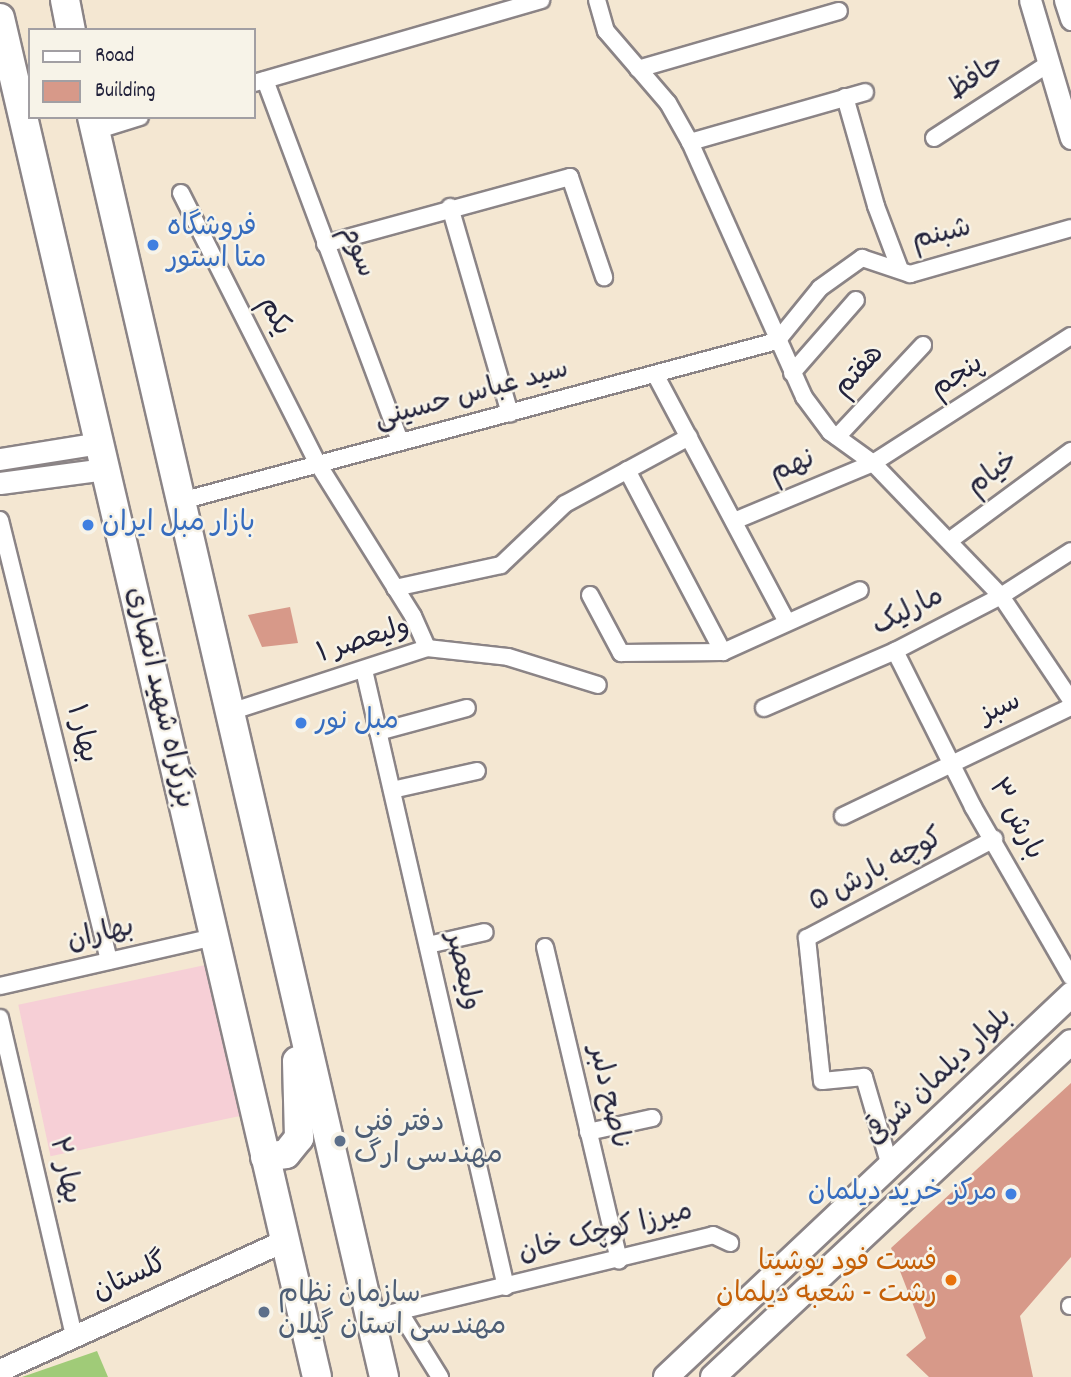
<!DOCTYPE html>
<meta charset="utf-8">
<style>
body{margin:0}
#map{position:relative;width:1071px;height:1377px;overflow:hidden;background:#f4e7d2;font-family:Dekko,"Playpen Sans Arabic",sans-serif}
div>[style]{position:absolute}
.built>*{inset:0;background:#f6cfd6;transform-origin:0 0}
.green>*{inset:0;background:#a0cb78}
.building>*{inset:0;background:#d79989}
.roads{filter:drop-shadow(2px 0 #8b8486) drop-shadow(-2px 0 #8b8486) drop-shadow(0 2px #8b8486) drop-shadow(0 -2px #8b8486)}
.street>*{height:16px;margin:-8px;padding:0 8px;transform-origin:8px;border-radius:8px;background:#fff}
.secondary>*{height:21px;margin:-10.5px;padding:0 10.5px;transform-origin:10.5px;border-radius:10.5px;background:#fff}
.primary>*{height:24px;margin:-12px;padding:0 12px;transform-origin:12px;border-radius:12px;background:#fff}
.highway>*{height:28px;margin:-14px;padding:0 14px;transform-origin:14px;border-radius:14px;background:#fff}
.dots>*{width:19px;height:19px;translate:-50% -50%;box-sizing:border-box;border:4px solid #f7f3e8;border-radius:50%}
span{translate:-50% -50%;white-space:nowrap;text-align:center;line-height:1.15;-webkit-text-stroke:5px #f7f3e8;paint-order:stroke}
.street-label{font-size:28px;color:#22223b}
.shop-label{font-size:28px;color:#366cbe}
.left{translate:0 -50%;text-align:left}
.right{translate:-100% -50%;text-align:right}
.service-label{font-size:28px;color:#4e5e75}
.food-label{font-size:28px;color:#c56008}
.legend{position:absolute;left:28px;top:28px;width:228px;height:91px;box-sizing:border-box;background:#f7f3e8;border:2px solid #a29fa3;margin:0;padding:9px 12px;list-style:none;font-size:21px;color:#22223b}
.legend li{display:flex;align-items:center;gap:14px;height:35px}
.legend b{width:35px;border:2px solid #a29fa3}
</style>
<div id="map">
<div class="built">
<div style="left:210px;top:964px;width:155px;height:196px;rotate:78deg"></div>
</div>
<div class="green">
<div style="clip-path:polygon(97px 1351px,108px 1377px,22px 1377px)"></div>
</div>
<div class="building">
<div style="clip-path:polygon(290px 607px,298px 643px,262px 647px,248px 615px)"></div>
<div style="clip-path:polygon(1071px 1083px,1071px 1257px,1020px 1316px,1033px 1377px,929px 1377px,906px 1355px,926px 1338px,891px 1248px)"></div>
</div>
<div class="roads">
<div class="street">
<div style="left:597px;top:0;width:32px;rotate:74deg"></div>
<div style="left:606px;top:31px;width:95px;rotate:49.3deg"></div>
<div style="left:668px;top:103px;width:45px;rotate:60.6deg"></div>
<div style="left:690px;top:142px;width:279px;rotate:65.9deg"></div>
<div style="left:804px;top:397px;width:44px;rotate:53.4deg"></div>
<div style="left:830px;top:432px;width:53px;rotate:35.8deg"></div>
<div style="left:873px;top:463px;width:185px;rotate:46.1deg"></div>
<div style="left:1001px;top:596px;width:125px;rotate:56.1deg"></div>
<div style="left:638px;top:69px;width:209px;rotate:-16.1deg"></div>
<div style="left:265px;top:80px;width:386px;rotate:69.5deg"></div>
<div style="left:254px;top:83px;width:299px;rotate:-16.1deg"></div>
<div style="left:845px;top:97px;width:113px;rotate:74.1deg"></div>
<div style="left:876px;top:206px;width:65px;rotate:69.3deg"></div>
<div style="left:95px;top:131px;width:47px;rotate:-17.3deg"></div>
<div style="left:934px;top:138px;width:136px;rotate:-33deg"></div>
<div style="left:690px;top:142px;width:182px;rotate:-15.9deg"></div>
<div style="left:181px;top:193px;width:304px;rotate:63.2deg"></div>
<div style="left:318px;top:464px;width:179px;rotate:58deg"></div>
<div style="left:413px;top:616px;width:35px;rotate:66deg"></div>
<div style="left:450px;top:207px;width:215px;rotate:73.8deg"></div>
<div style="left:325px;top:244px;width:254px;rotate:-15.3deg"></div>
<div style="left:570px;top:177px;width:106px;rotate:71.2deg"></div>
<div style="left:792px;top:373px;width:97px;rotate:-48.8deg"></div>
<div style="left:655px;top:374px;width:281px;rotate:62deg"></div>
<div style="left:837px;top:437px;width:126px;rotate:-46.9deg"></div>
<div style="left:627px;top:470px;width:206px;rotate:62.2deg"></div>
<div style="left:181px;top:501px;width:617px;rotate:-15.03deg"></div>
<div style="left:777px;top:341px;width:68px;rotate:-50.9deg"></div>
<div style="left:820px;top:288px;width:52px;rotate:-35.5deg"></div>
<div style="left:862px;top:258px;width:51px;rotate:18.4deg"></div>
<div style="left:910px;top:274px;width:167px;rotate:-15.9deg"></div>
<div style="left:0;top:520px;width:454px;rotate:76.1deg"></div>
<div style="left:734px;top:521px;width:151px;rotate:-22.6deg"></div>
<div style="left:873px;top:463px;width:235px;rotate:-32.7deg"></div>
<div style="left:949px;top:541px;width:152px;rotate:-36.4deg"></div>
<div style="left:395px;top:588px;width:108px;rotate:-12.2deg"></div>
<div style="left:501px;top:565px;width:88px;rotate:-43.6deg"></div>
<div style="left:565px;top:504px;width:141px;rotate:-28.4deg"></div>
<div style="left:590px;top:595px;width:66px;rotate:61.9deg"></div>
<div style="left:621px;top:653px;width:102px;rotate:-0.6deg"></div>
<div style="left:723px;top:652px;width:150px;rotate:-24.3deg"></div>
<div style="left:895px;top:651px;width:174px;rotate:63.4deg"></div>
<div style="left:973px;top:807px;width:196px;rotate:60deg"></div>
<div style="left:364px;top:670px;width:633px;rotate:77.04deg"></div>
<div style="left:764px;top:708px;width:143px;rotate:-23.5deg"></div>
<div style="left:895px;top:651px;width:119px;rotate:-27.4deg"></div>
<div style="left:1001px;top:596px;width:83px;rotate:-32.7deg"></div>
<div style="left:230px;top:712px;width:207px;rotate:-18deg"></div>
<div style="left:427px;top:648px;width:81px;rotate:6.3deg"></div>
<div style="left:508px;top:657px;width:94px;rotate:17.3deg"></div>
<div style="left:378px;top:732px;width:92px;rotate:-15.1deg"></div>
<div style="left:392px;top:790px;width:87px;rotate:-12.6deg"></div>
<div style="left:843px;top:816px;width:253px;rotate:-25.6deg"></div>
<div style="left:428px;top:945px;width:58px;rotate:-12.8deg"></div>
<div style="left:545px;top:947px;width:322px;rotate:76.7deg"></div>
<div style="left:0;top:986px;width:220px;rotate:-12.9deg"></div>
<div style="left:0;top:1018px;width:326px;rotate:76.9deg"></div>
<div style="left:588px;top:1132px;width:66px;rotate:-12.3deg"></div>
<div style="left:890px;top:1166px;width:93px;rotate:-106.3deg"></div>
<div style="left:864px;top:1077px;width:42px;rotate:174.6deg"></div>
<div style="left:822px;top:1081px;width:144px;rotate:-96deg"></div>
<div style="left:807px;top:938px;width:212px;rotate:-27.9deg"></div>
<div style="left:1070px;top:1306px;width:1px"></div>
<div style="left:399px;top:1311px;width:78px;rotate:58.2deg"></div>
<div style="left:371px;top:1318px;width:352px;rotate:-13.6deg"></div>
<div style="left:713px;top:1235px;width:19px;rotate:25deg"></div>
</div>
<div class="secondary">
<div style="left:1030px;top:0;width:144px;rotate:73.5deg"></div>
<div style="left:1065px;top:0;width:20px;rotate:72deg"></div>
<div style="left:0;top:459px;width:100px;rotate:-9.2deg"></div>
<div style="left:0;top:483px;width:106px;rotate:-7.6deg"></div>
<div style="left:0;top:1370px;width:313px;rotate:-24.5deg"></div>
</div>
<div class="primary">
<div style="left:666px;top:1377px;width:557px;rotate:-43.33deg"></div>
<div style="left:713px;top:1377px;width:490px;rotate:-43.1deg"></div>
</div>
<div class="highway">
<div style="left:65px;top:0;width:31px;rotate:79deg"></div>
<div style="left:0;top:18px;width:1395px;rotate:76.87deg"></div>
<div style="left:92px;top:117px;width:1293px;rotate:76.95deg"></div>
<div style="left:265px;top:1157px;width:21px;rotate:-8deg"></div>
<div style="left:286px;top:1154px;width:21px;rotate:-51deg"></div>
<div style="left:299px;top:1138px;width:77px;rotate:-91.5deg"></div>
</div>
</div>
<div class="dots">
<div style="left:153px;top:245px;background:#3f7fe0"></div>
<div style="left:88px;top:525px;background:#3f7fe0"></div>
<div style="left:301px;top:723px;background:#3f7fe0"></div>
<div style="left:340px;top:1141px;background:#5c6f8a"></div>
<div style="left:1011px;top:1194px;background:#3f7fe0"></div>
<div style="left:951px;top:1280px;background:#e8710a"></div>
<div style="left:264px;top:1312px;background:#5c6f8a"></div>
</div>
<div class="street-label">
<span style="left:977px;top:79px;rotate:-33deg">حافظ</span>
<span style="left:942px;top:236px;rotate:-14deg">شبنم</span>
<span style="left:356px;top:252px;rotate:69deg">سوم</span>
<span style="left:273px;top:317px;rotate:63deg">یکم</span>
<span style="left:860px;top:372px;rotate:-47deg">هفتم</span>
<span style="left:958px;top:378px;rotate:-33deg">پنجم</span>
<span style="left:472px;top:396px;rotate:-15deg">سید عباس حسینی</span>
<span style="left:793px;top:468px;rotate:-23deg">نهم</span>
<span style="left:994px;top:475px;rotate:-37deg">خیام</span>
<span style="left:909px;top:613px;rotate:-27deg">مارلیک</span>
<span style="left:364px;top:642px;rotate:-18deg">ولیعصر ۱</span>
<span style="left:158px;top:698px;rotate:77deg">بزرگراه شهید انصاری</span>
<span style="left:1001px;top:710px;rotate:-25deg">سبز</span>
<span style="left:80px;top:734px;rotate:76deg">بهار ۱</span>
<span style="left:1014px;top:820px;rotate:62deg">بارش ۳</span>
<span style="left:877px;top:872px;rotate:-28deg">کوچه بارش ۵</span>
<span style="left:101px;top:936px;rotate:-13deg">بهاران</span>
<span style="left:461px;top:972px;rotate:77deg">ولیعصر</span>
<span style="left:940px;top:1078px;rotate:-43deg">بلوار دیلمان شرقی</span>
<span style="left:607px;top:1098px;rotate:77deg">ناصح دلبر</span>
<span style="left:63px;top:1171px;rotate:77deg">بهار ۲</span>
<span style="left:606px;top:1234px;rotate:-14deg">میرزا کوچک خان</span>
<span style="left:131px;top:1279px;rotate:-24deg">گلستان</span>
</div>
<div class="shop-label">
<span class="left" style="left:167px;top:245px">فروشگاه<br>متا استور</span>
<span class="left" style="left:102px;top:525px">بازار مبل ایران</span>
<span class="left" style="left:315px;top:723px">مبل نور</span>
<span class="right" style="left:997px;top:1194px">مرکز خرید دیلمان</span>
</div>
<div class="service-label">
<span class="left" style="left:354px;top:1141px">دفتر فنی<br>مهندسی ارگ</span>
<span class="left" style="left:278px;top:1312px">سازمان نظام<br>مهندسی استان گیلان</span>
</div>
<div class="food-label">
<span class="right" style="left:937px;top:1280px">فست فود یوشیتا<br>رشت - شعبه دیلمان</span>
</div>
<ul class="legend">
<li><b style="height:9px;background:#fff"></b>Road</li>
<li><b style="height:19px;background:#d79989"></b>Building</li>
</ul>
</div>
